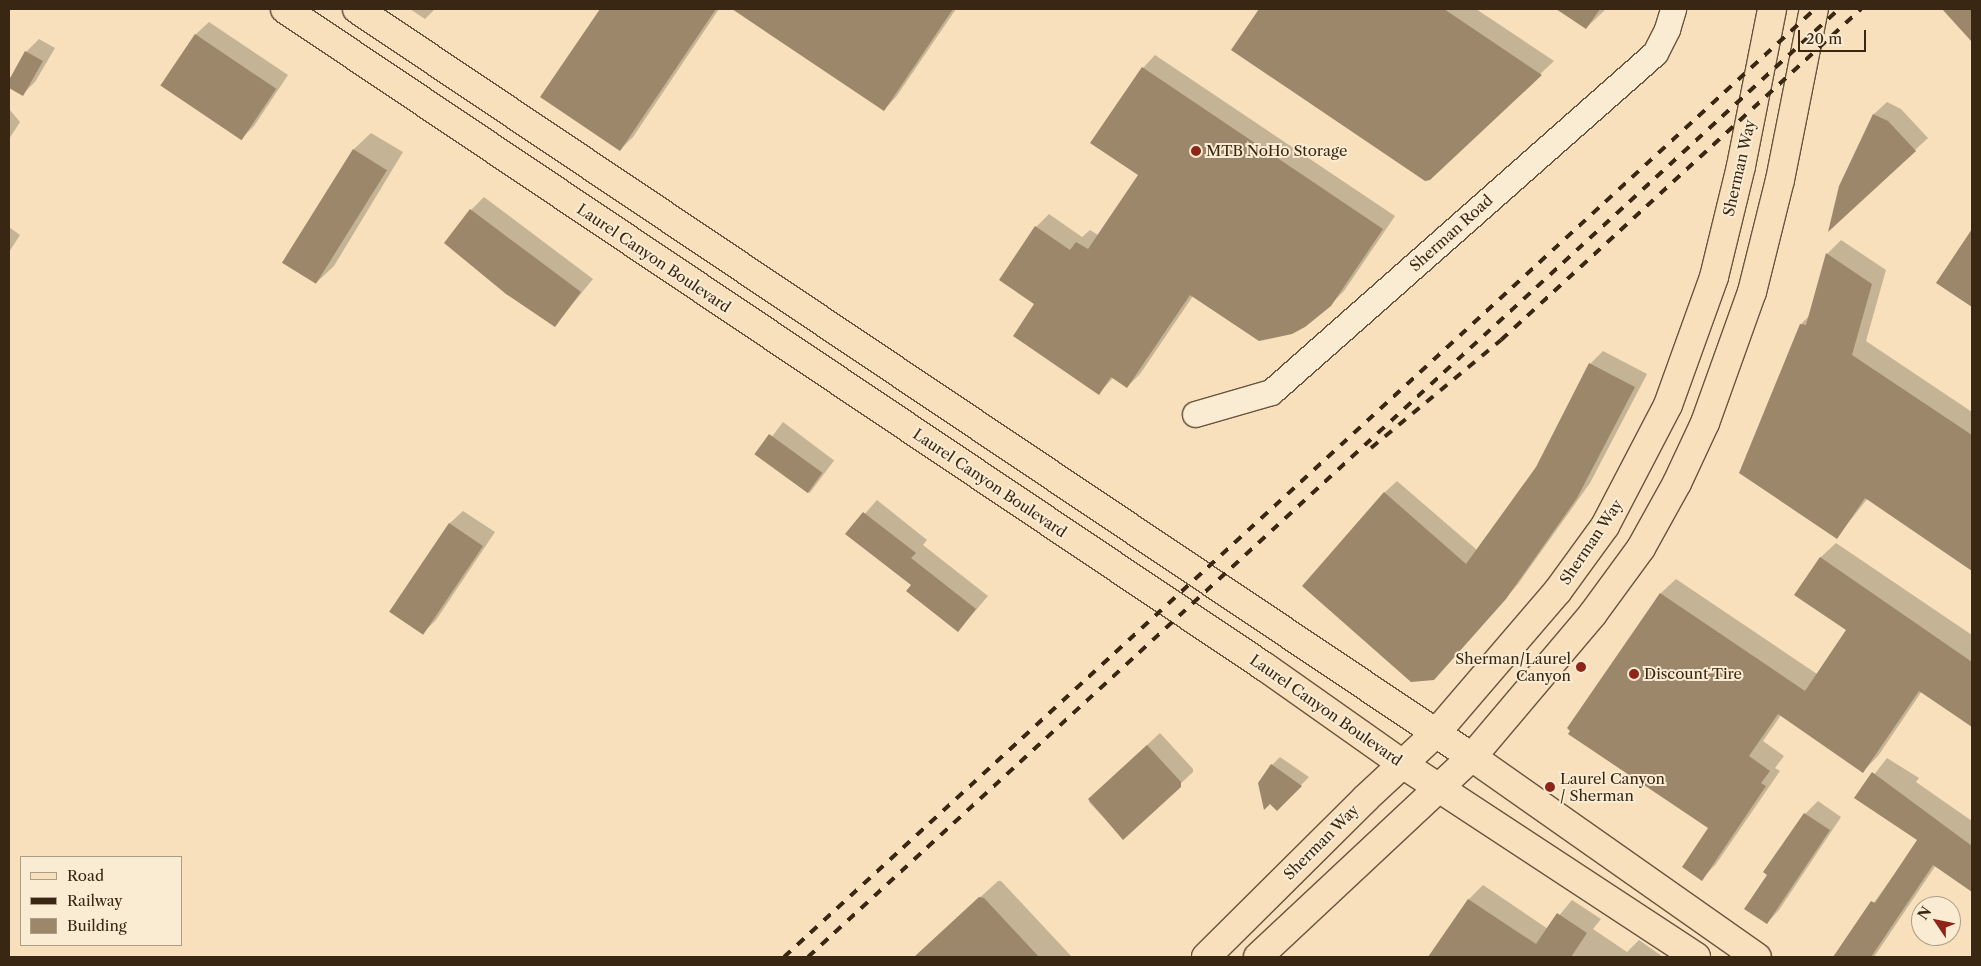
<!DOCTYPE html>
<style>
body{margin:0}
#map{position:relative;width:1981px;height:966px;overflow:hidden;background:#f7e0bb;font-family:"Libre Caslon Text",serif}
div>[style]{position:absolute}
.shadow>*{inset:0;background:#0003;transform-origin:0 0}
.building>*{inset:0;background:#9c876b;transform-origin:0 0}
.roads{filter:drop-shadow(1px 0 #68553e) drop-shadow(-1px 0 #68553e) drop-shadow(0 1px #68553e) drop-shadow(0 -1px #68553e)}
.minor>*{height:25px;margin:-12.5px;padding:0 12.5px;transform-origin:12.5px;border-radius:12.5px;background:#faebd3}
.primary>*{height:28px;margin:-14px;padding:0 14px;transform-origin:14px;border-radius:14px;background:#f7e0bb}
.rail>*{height:4px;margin-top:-2px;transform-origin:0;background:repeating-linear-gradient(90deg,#392714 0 9px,transparent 0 18px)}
.dots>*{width:14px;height:14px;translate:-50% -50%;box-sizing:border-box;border:2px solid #faebd3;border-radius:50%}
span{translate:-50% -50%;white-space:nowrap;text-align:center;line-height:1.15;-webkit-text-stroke:4px #faebd3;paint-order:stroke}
.poi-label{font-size:15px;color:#392714}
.left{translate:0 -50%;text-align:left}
.right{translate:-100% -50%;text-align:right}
.street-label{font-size:15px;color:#392714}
.frame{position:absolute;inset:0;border:10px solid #392714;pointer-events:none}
.legend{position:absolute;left:20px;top:856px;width:162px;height:90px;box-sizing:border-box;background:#faebd3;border:1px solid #ad9d87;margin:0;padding:6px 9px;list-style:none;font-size:15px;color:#392714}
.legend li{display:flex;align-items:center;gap:10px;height:25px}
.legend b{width:25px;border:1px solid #ad9d87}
.north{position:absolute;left:1911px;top:896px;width:50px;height:50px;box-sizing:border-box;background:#faebd3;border:1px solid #ad9d87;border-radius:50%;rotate:304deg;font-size:14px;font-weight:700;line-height:20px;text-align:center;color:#392714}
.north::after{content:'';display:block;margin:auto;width:18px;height:22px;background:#8f2418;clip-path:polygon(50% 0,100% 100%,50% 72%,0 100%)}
.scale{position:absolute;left:1798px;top:30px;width:68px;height:22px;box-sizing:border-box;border:2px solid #392714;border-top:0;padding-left:6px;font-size:15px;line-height:18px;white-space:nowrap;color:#392714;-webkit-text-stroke:4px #faebd3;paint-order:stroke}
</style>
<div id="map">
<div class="shadow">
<div style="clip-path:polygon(410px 9px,435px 9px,425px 19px)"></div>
<div style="clip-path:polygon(601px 9px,719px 9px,633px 137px,620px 150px,542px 97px)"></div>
<div style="clip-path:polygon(734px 9px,956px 9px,896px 97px,884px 110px)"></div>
<div style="clip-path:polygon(1260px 9px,1476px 9px,1554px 61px,1429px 179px,1232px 50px)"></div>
<div style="clip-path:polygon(1558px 9px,1606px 9px,1586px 28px)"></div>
<div style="clip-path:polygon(1943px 9px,1972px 9px,1972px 40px)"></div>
<div style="clip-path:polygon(209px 22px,288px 75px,254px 126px,241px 139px,162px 85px,196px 34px)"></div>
<div style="clip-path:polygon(39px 39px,55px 48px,35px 82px,23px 94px,9px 86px,9px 82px,26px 52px)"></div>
<div style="clip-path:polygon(1155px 55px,1395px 216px,1344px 291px,1331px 304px,1193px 296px,1140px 374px,1127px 387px,1113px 378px,1099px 393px,1036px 304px,1036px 227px,1049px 214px,1082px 237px,1090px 230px,1098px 235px,1139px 175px,1143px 68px)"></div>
<div style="clip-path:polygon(1887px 102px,1901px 109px,1928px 138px,1915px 150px,1840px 187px,1874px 114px)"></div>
<div style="clip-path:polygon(9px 109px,20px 122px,9px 139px)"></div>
<div style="clip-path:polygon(371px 133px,403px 152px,334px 266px,317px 282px,354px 149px)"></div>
<div style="clip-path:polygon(484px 197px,593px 279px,555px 325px,471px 210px)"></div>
<div style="clip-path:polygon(9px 227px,20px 235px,9px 252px)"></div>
<div style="clip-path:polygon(1972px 232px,1972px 306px,1938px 283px)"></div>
<div style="clip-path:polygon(1841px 240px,1886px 270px,1866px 341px,1972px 412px,1972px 562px,1968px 566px,1868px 498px,1837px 537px,1801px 324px,1810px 315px,1827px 254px)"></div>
<div style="clip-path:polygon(1603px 351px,1647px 374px,1590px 483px,1518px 584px,1447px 665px,1384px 493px,1397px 481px,1477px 550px,1537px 467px,1590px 364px)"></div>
<div style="left:783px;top:422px;width:64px;height:41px;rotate:37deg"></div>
<div style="clip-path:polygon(877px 500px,927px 540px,923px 545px,988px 596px,958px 631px,912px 585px,847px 534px)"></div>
<div style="clip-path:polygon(463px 511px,495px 532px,436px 620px,423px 633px,391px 611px,450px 523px)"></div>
<div style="clip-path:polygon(1836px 543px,1972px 635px,1972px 725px,1922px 691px,1878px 756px,1863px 771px,1781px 715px,1763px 741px,1784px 756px,1775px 768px,1780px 771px,1716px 864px,1702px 879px,1710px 828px,1568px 728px,1661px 593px,1676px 579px,1817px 674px,1848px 630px,1796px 595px,1821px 557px)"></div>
<div style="clip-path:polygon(1160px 733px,1193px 769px,1193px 772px,1123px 838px,1089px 802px,1090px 798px)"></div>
<div style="clip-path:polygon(1280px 757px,1309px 777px,1277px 810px,1272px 765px)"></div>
<div style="clip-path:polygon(1887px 758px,1919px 778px,1916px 782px,1972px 821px,1972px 890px,1936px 865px,1874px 957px,1840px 957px,1837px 954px,1919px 840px,1856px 798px)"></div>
<div style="clip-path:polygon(1818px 801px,1841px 817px,1779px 910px,1767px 923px,1769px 875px,1765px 872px,1805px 814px)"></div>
<div style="clip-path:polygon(998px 881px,1001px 881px,1072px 957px,915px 957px)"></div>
<div style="clip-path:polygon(1483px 885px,1548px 929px,1572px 900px,1601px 919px,1593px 929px,1627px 952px,1639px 940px,1663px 957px,1430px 957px,1469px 899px)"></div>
</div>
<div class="building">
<div style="clip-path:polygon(600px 9px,716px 9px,620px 151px,540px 97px)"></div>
<div style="clip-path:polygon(732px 9px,953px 9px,884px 111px)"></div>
<div style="clip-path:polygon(1259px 9px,1444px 9px,1542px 75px,1430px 180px,1425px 181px,1231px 50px)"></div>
<div style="clip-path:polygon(1556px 9px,1600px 9px,1586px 29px)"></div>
<div style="clip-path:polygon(1942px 9px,1972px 9px,1972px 42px)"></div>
<div style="left:195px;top:34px;width:98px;height:62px;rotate:34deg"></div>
<div style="clip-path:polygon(25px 51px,43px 61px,23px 96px,9px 88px,9px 80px)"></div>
<div style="clip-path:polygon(1142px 67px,1383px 229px,1331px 306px,1305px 327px,1292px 334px,1259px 341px,1190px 295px,1127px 388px,1111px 377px,1099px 395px,1013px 336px,1034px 304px,999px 280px,1035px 226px,1070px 250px,1076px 242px,1088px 249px,1138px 175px,1090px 143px)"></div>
<div style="clip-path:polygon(1873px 114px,1888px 121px,1916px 151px,1828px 232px,1839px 186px)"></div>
<div style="left:353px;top:149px;width:40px;height:134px;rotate:32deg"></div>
<div style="clip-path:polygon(470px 209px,581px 292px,555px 327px,506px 294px,444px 243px)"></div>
<div style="clip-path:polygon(1972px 229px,1972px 307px,1936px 283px)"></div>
<div style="clip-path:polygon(1826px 253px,1872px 284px,1852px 355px,1972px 435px,1972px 571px,1865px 498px,1837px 539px,1739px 473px,1800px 324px,1806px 325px)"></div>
<div style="clip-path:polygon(1589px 363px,1635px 387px,1577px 498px,1506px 599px,1434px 680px,1411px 682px,1302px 586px,1384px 492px,1466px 564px,1536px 467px)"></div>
<div style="left:769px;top:434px;width:66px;height:25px;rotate:36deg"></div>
<div style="clip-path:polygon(863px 512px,916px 553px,911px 558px,976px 609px,958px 632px,906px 591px,911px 585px,845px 534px)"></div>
<div style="left:449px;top:523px;width:41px;height:107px;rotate:34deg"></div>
<div style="clip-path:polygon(1820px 557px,1972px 662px,1972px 727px,1919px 691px,1863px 773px,1778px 714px,1749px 756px,1770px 771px,1761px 783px,1766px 786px,1702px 881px,1682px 867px,1708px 828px,1568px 734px,1570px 731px,1567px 728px,1660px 593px,1805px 691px,1846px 630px,1794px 595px)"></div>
<div style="clip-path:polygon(1147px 745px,1181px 782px,1181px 787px,1123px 840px,1088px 799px)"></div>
<div style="clip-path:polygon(1271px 764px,1302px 786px,1277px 811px,1270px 804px,1264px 810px,1258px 783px)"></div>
<div style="clip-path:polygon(1872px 772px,1972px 846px,1972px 892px,1933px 865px,1871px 957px,1833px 957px,1871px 901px,1875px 903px,1917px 840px,1854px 798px)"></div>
<div style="clip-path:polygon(1804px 813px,1830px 830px,1767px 924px,1744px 909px,1767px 875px,1763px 872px)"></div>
<div style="clip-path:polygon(979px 897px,984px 898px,1039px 957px,914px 957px)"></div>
<div style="clip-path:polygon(1468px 899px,1536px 944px,1557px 913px,1587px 933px,1571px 957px,1428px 957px)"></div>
</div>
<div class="roads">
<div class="minor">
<div style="left:1195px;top:414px;width:79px;rotate:-16.1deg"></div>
<div style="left:1271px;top:392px;width:512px;rotate:-41.44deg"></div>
<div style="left:1655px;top:53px;width:27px;rotate:-63deg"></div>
<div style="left:1667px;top:29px;width:21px;rotate:-73deg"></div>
</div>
<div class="primary">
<div style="left:285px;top:9px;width:1180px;rotate:33.88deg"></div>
<div style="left:1265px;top:667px;width:166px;rotate:35.2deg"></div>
<div style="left:1401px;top:763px;width:353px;rotate:33.3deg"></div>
<div style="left:357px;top:9px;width:1343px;rotate:33.86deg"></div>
<div style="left:1472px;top:757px;width:348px;rotate:35.1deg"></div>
<div style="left:1206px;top:957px;width:226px;rotate:-44.8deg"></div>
<div style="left:1366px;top:798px;width:96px;rotate:-42.9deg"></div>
<div style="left:1436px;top:733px;width:186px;rotate:-49.4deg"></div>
<div style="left:1557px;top:592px;width:82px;rotate:-54deg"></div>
<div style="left:1605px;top:526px;width:136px;rotate:-62.5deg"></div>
<div style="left:1668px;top:405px;width:136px;rotate:-70.2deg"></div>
<div style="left:1714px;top:277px;width:114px;rotate:-76.3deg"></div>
<div style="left:1741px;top:166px;width:160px;rotate:-78.8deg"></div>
<div style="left:1258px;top:957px;width:293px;rotate:-43.1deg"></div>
<div style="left:1472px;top:757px;width:186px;rotate:-49.8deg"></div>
<div style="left:1592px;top:615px;width:83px;rotate:-53.8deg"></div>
<div style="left:1641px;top:548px;width:74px;rotate:-61deg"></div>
<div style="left:1677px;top:483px;width:66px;rotate:-65deg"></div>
<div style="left:1705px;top:423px;width:139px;rotate:-70.3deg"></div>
<div style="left:1752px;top:292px;width:115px;rotate:-76deg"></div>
<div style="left:1780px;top:180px;width:174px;rotate:-78.8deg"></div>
</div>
</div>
<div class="rail">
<div style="left:1371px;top:448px;width:169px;rotate:-39.7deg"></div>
<div style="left:1501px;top:340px;width:489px;rotate:-42.6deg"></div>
<div style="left:784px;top:957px;width:1401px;rotate:-42.6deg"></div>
<div style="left:808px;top:957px;width:1401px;rotate:-42.6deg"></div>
</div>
<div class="dots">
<div style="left:1196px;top:151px;background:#8f2418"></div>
<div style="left:1581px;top:667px;background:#8f2418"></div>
<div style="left:1634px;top:674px;background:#8f2418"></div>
<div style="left:1550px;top:787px;background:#8f2418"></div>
</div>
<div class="poi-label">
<span class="left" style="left:1206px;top:151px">MTB NoHo Storage</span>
<span class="right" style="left:1571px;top:667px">Sherman/Laurel<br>Canyon</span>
<span class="left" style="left:1644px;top:674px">Discount Tire</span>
<span class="left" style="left:1560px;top:787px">Laurel Canyon<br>/ Sherman</span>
</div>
<div class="street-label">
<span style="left:1739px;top:168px;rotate:-77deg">Sherman Way</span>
<span style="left:1451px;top:233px;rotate:-42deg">Sherman Road</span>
<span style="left:654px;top:258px;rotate:34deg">Laurel Canyon Boulevard</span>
<span style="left:990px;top:483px;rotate:34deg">Laurel Canyon Boulevard</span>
<span style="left:1591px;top:542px;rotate:-56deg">Sherman Way</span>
<span style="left:1326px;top:710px;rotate:35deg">Laurel Canyon Boulevard</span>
<span style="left:1321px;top:842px;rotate:-45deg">Sherman Way</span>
</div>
<div class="frame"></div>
<ul class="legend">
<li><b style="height:6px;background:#f7e0bb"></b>Road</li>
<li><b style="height:6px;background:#392714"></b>Railway</li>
<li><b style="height:14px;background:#9c876b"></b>Building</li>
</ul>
<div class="north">N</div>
<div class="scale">20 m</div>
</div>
